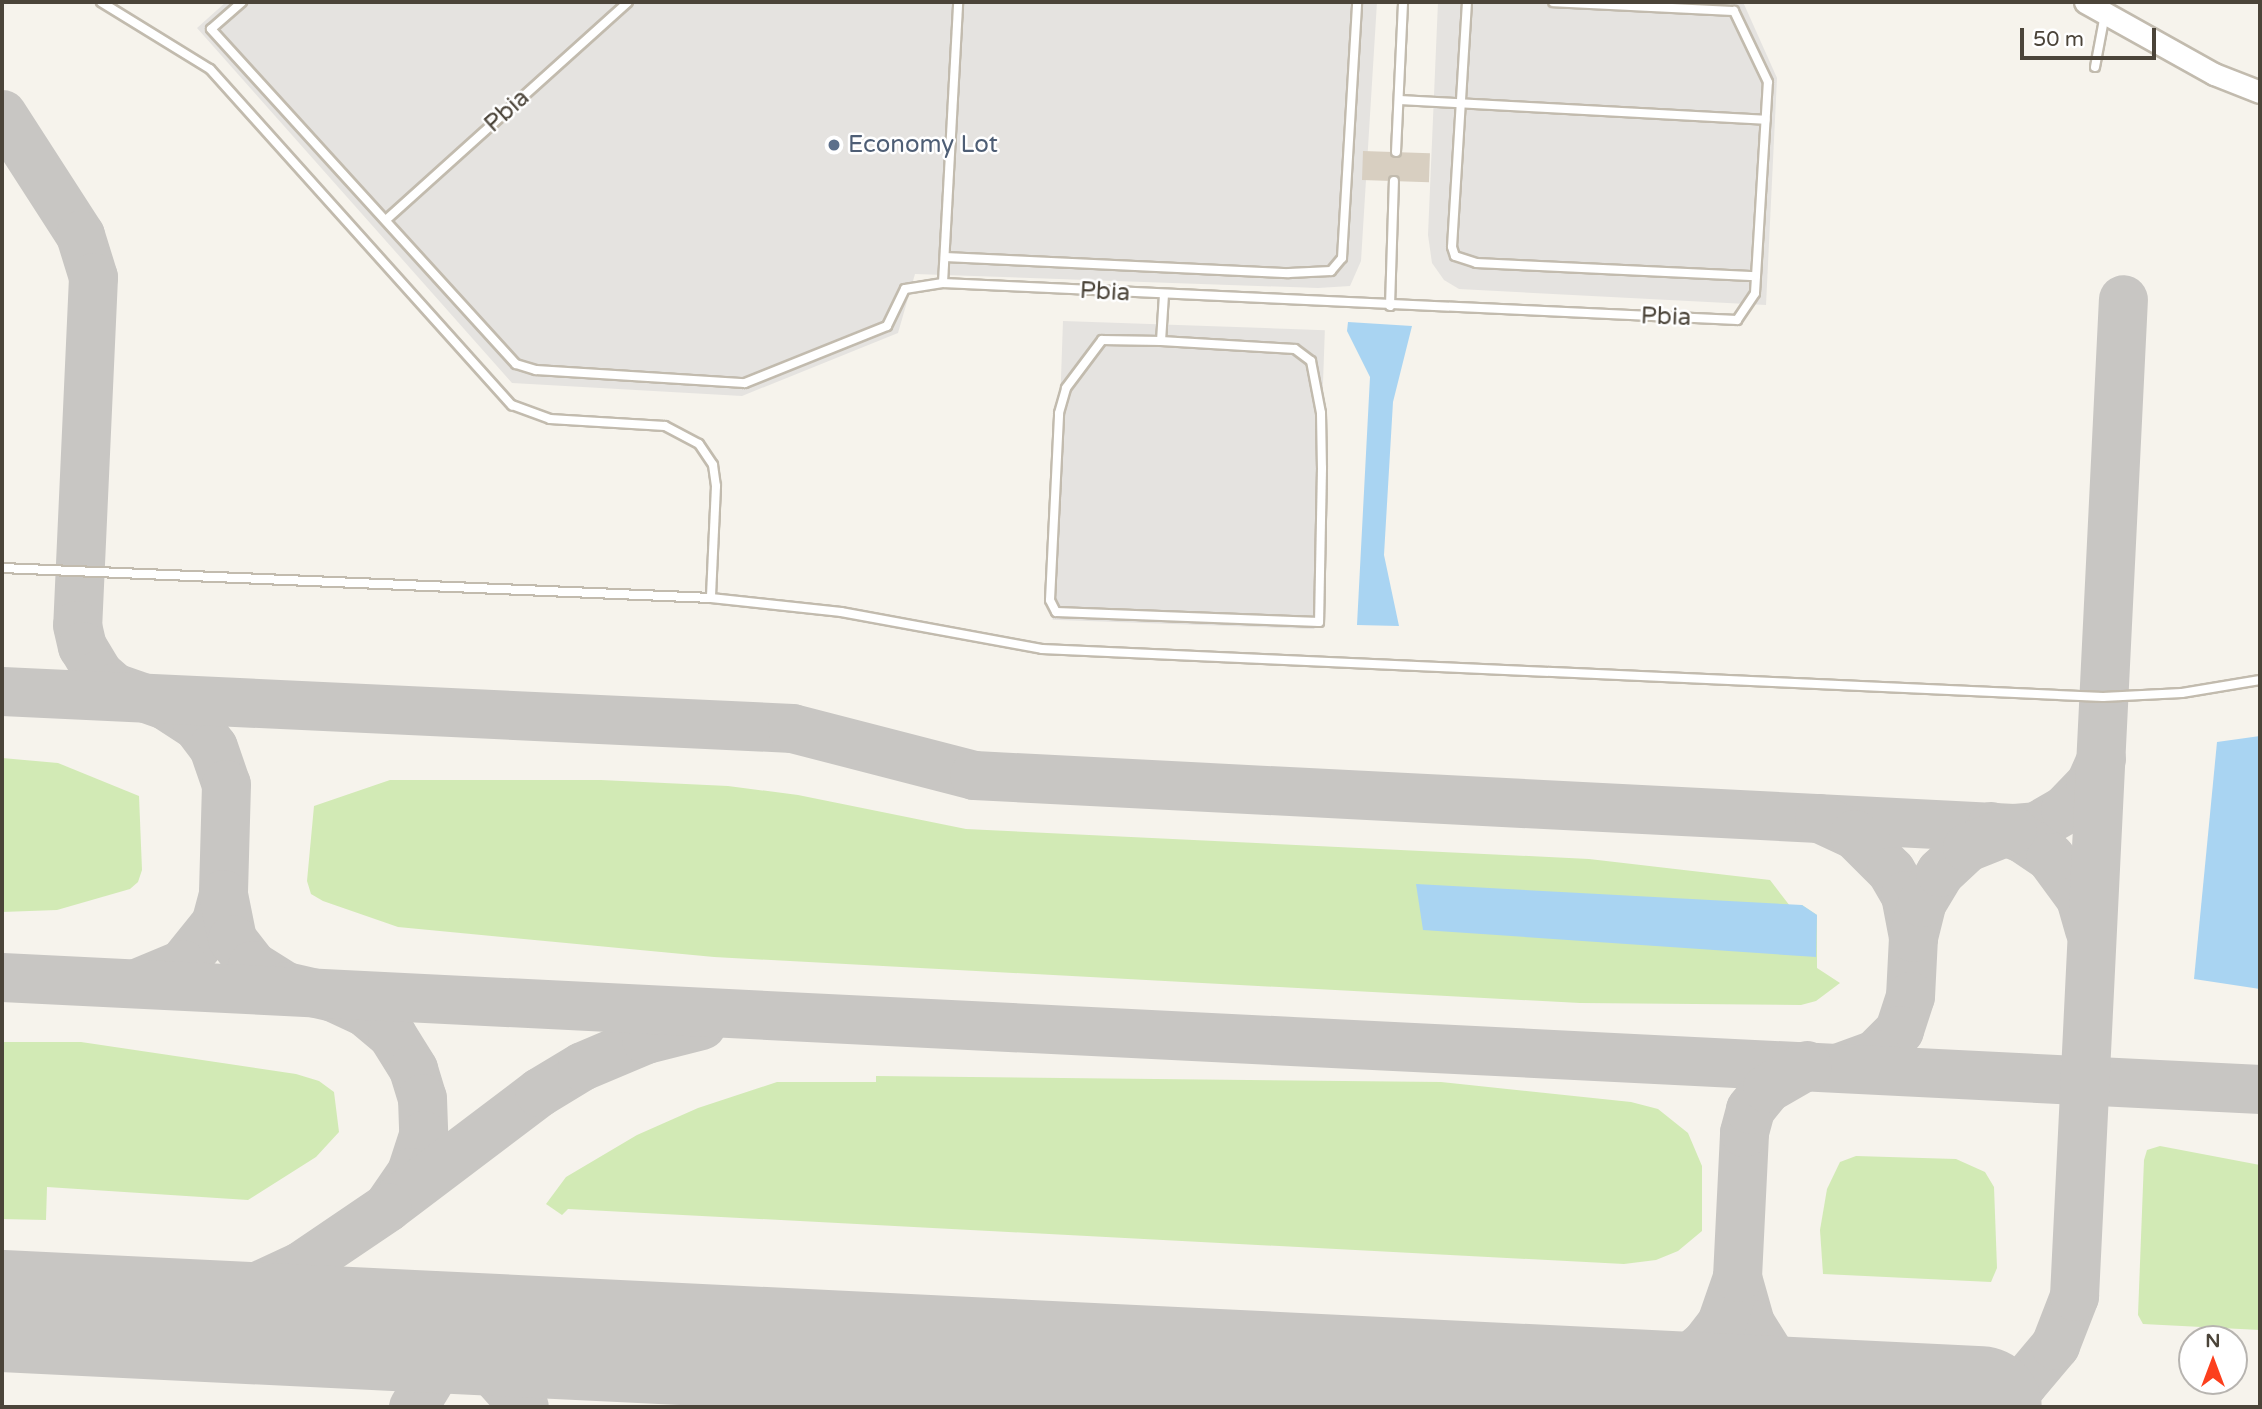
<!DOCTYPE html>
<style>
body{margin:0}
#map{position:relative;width:2262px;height:1409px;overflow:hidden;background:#f6f3ec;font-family:"Varela Round",sans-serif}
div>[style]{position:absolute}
.green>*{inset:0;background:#d2eab5}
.parking>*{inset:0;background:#e5e3e0;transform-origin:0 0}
.water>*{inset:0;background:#a9d4f2}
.taxiway>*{height:49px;margin:-24.5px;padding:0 24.5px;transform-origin:24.5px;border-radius:24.5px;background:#c8c6c3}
.runway>*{height:122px;margin:-61px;padding:0 61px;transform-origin:61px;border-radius:61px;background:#c8c6c3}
.building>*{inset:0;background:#d8cfc1;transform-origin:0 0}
.roads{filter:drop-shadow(2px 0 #c2bbae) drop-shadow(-2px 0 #c2bbae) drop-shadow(0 2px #c2bbae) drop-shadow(0 -2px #c2bbae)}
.service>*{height:8px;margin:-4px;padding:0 4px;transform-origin:4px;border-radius:4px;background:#fff}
.tertiary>*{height:21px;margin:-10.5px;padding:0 10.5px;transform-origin:10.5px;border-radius:10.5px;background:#fff}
.dots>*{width:19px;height:19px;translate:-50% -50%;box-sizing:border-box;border:4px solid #fff;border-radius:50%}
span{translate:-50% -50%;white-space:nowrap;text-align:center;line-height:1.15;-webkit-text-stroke:5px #fff;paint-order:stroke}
.street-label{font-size:24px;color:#4b4439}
.service-label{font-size:24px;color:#4e5e75}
.left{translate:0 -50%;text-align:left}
.frame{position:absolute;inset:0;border:4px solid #4b4439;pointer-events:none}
.north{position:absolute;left:2178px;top:1325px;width:70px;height:70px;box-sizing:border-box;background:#fff;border:2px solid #b7b4b0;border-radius:50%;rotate:0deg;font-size:19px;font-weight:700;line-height:28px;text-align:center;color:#4b4439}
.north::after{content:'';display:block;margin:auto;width:24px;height:32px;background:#fc3f1d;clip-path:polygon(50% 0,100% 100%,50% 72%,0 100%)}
.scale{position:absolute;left:2020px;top:28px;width:136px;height:32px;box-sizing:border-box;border:4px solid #4b4439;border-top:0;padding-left:9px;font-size:21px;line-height:24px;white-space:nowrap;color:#4b4439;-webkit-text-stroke:5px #fff;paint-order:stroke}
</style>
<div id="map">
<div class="green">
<div style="clip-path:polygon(2px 758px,58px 763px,139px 796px,142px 870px,138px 882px,130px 889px,57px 910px,2px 912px)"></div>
<div style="clip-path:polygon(390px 780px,601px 780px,728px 786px,798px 795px,966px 829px,1589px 859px,1770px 880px,1790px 906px,1802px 905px,1817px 915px,1817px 968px,1840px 983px,1816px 1001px,1801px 1005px,1580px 1003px,714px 957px,398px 927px,323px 901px,311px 894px,307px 881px,314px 806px)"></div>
<div style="clip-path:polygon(2px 1042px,81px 1042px,296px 1074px,319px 1081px,334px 1092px,339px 1132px,316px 1157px,248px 1200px,47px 1187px,46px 1220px,2px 1219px)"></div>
<div style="clip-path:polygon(876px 1076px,1441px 1082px,1631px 1102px,1658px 1109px,1688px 1133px,1702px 1166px,1702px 1231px,1678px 1251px,1656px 1260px,1624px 1264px,568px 1209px,562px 1215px,546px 1204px,566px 1177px,637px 1135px,698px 1108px,777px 1082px,876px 1082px)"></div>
<div style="clip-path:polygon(2160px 1146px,2260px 1165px,2260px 1330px,2143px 1324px,2138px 1315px,2144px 1160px,2147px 1150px)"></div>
<div style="clip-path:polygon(1856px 1156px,1956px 1159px,1985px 1172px,1994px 1187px,1997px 1268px,1991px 1282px,1823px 1274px,1820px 1230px,1827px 1189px,1840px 1162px)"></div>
</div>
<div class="parking">
<div style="clip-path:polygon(226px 2px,1377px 2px,1361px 261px,1350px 286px,1318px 288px,915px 274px,898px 333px,742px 396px,512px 383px,197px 28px)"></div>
<div style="clip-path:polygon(1438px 2px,1743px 2px,1777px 78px,1766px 305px,1459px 289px,1444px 280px,1432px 263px,1428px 235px)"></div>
<div style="left:1063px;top:321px;width:262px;height:299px;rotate:2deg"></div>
</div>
<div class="water">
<div style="clip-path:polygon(1348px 322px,1412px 326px,1393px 402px,1384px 555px,1399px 626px,1357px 625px,1370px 377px,1347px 331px)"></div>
<div style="clip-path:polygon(2260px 736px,2260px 989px,2194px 979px,2217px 742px)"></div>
<div style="clip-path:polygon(1416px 884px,1802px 905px,1817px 915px,1816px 957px,1423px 930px)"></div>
</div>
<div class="taxiway">
<div style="left:2px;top:114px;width:144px;rotate:57.2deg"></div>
<div style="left:80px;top:235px;width:44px;rotate:72.8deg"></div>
<div style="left:93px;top:277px;width:348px;rotate:92.6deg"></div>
<div style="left:77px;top:625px;width:22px;rotate:77deg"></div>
<div style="left:82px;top:646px;width:33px;rotate:59deg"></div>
<div style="left:99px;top:674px;width:20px;rotate:41deg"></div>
<div style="left:114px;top:687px;width:54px;rotate:19.4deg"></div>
<div style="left:165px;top:705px;width:38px;rotate:33deg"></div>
<div style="left:197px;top:726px;width:26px;rotate:53deg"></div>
<div style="left:213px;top:747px;width:39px;rotate:71deg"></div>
<div style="left:226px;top:784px;width:110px;rotate:91.6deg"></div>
<div style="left:223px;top:894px;width:30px;rotate:105deg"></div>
<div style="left:215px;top:923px;width:53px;rotate:128.8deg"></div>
<div style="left:182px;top:964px;width:50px;rotate:157.6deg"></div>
<div style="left:2px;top:691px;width:791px;rotate:2.68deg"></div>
<div style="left:792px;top:728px;width:188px;rotate:14.5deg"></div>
<div style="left:974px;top:775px;width:1041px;rotate:2.92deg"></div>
<div style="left:2014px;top:828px;width:22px;rotate:-5deg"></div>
<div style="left:2036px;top:826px;width:34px;rotate:-30deg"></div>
<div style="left:2065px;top:809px;width:36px;rotate:-46deg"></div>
<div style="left:2090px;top:783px;width:27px;rotate:-66deg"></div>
<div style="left:1819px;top:818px;width:38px;rotate:25deg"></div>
<div style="left:1854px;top:834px;width:52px;rotate:45deg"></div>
<div style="left:1891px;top:871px;width:28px;rotate:60deg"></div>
<div style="left:1905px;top:895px;width:43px;rotate:79.2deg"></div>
<div style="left:1913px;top:937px;width:59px;rotate:92.9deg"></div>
<div style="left:1910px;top:996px;width:36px;rotate:108deg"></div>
<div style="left:1899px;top:1030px;width:34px;rotate:135deg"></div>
<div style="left:1875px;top:1054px;width:38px;rotate:160deg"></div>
<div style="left:1991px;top:826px;width:33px;rotate:21deg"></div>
<div style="left:2022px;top:838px;width:34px;rotate:34deg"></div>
<div style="left:2050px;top:857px;width:51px;rotate:53.8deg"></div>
<div style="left:2080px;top:898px;width:33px;rotate:74deg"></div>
<div style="left:223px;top:894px;width:46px;rotate:78.7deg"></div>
<div style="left:232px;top:939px;width:33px;rotate:52deg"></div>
<div style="left:252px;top:965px;width:39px;rotate:32deg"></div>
<div style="left:285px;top:986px;width:49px;rotate:12.9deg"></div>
<div style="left:333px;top:997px;width:35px;rotate:25deg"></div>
<div style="left:365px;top:1012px;width:35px;rotate:40deg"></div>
<div style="left:392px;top:1035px;width:40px;rotate:58deg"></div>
<div style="left:413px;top:1069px;width:30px;rotate:73deg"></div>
<div style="left:422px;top:1098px;width:37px;rotate:88deg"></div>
<div style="left:423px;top:1135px;width:39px;rotate:108deg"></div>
<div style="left:411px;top:1172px;width:42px;rotate:124.4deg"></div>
<div style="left:387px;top:1207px;width:191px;rotate:-37.1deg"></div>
<div style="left:539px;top:1092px;width:50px;rotate:-31.2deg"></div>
<div style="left:582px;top:1066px;width:69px;rotate:-22.9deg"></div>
<div style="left:646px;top:1039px;width:57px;rotate:-14.3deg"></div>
<div style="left:1913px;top:937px;width:36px;rotate:-76deg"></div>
<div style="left:1922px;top:902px;width:35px;rotate:-59deg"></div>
<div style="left:1940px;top:872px;width:37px;rotate:-43deg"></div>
<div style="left:1967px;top:847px;width:48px;rotate:-21.8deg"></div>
<div style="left:2px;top:977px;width:2261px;rotate:2.84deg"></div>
<div style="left:1737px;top:1277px;width:48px;rotate:74.2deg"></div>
<div style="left:1750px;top:1323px;width:39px;rotate:58deg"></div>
<div style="left:1771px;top:1356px;width:28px;rotate:41deg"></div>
<div style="left:1792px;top:1374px;width:65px;rotate:24.6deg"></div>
<div style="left:2px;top:1306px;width:19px;rotate:18deg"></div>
<div style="left:111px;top:1316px;width:126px;rotate:-9.2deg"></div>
<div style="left:235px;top:1296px;width:72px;rotate:-24.8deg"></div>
<div style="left:300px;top:1266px;width:105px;rotate:-34.1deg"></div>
<div style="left:1601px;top:1389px;width:77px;rotate:-15.1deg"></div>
<div style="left:1675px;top:1369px;width:38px;rotate:-40deg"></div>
<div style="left:1704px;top:1345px;width:28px;rotate:-52deg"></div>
<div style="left:1721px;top:1323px;width:49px;rotate:-70.8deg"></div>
<div style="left:1737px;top:1277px;width:145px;rotate:-87.2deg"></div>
<div style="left:1744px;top:1132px;width:24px;rotate:-75deg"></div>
<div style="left:1750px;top:1109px;width:27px;rotate:-51deg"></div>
<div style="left:1767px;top:1088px;width:46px;rotate:-29.9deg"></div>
<div style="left:1938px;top:1405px;width:41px;rotate:-2.8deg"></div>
<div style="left:1979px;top:1403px;width:48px;rotate:-24.4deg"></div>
<div style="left:2023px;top:1383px;width:50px;rotate:-49.9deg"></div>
<div style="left:2055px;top:1345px;width:53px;rotate:-68.8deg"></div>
<div style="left:2074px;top:1296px;width:998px;rotate:-87.19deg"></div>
<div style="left:413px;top:1407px;width:87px;rotate:-58.7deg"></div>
<div style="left:458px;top:1333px;width:99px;rotate:48.3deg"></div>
</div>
<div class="runway">
<div style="left:2px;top:1311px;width:1981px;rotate:2.78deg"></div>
</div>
<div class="building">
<div style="left:1363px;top:151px;width:67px;height:29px;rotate:2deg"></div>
</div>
<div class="roads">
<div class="service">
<div style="left:101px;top:2px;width:128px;rotate:31.6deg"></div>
<div style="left:210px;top:69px;width:452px;rotate:48.1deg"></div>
<div style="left:512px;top:405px;width:40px;rotate:20.2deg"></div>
<div style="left:550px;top:419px;width:115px;rotate:3.5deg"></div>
<div style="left:665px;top:426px;width:38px;rotate:28deg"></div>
<div style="left:699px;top:444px;width:25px;rotate:56deg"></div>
<div style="left:713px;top:465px;width:21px;rotate:82deg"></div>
<div style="left:716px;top:486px;width:112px;rotate:92.6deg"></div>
<div style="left:242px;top:2px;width:41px;rotate:138.9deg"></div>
<div style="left:211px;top:29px;width:453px;rotate:47.7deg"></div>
<div style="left:516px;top:364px;width:21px;rotate:17deg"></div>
<div style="left:536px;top:370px;width:209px;rotate:3.6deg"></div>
<div style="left:745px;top:383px;width:153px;rotate:-21.9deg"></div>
<div style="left:887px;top:326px;width:41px;rotate:-64.1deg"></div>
<div style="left:905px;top:289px;width:38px;rotate:-9deg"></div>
<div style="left:943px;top:283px;width:795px;rotate:2.67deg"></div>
<div style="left:1737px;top:320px;width:32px;rotate:-56deg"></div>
<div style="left:1755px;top:293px;width:211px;rotate:-86.5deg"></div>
<div style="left:1768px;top:82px;width:79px;rotate:-115.6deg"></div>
<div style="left:1734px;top:11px;width:181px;rotate:-177.2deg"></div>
<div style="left:1467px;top:2px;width:245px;rotate:93.5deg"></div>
<div style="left:1452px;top:247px;width:9px;rotate:72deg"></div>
<div style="left:1455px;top:256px;width:22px;rotate:18deg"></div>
<div style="left:1476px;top:263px;width:280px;rotate:2.7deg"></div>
<div style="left:2095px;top:67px;width:54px;rotate:-79.3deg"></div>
<div style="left:1399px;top:100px;width:367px;rotate:3.1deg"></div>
<div style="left:1396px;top:152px;width:150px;rotate:-87.3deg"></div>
<div style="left:387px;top:219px;width:324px;rotate:-42deg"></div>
<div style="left:945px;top:257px;width:344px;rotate:2.7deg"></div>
<div style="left:1289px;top:273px;width:42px;rotate:-2.7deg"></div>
<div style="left:1331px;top:271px;width:17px;rotate:-50deg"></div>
<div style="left:1342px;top:258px;width:256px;rotate:-86.6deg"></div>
<div style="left:943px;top:283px;width:281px;rotate:-86.9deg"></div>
<div style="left:1390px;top:306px;width:125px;rotate:-88.2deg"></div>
<div style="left:1161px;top:341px;width:134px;rotate:3.4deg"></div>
<div style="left:1295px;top:349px;width:20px;rotate:37deg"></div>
<div style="left:1311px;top:361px;width:53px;rotate:79.1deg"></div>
<div style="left:1321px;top:413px;width:55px;rotate:89deg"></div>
<div style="left:1322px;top:468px;width:154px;rotate:91.1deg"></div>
<div style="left:1319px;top:622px;width:263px;rotate:-177.8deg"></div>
<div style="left:1056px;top:612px;width:13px;rotate:-117deg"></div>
<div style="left:1050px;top:600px;width:187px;rotate:-87.2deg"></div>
<div style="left:1059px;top:413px;width:26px;rotate:-74deg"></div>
<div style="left:1066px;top:388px;width:60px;rotate:-53.1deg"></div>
<div style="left:1102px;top:340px;width:59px;rotate:1deg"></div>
<div style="left:1161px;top:341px;width:46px;rotate:-86.3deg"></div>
<div style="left:2px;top:568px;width:710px;rotate:2.42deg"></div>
<div style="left:711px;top:598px;width:131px;rotate:6.1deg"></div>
<div style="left:841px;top:612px;width:204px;rotate:10.4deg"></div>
<div style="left:1042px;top:649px;width:1062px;rotate:2.59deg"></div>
<div style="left:2103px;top:697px;width:79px;rotate:-2.9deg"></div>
<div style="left:2182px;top:693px;width:79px;rotate:-9.5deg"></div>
</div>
<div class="tertiary">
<div style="left:2085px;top:2px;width:148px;rotate:29.2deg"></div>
<div style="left:2214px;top:74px;width:49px;rotate:21.4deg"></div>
</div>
</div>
<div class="dots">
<div style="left:834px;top:145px;background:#5c6f8a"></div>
</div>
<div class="street-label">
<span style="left:507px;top:111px;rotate:-42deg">Pbia</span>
<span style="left:1105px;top:292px;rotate:3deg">Pbia</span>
<span style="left:1666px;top:317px;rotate:2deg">Pbia</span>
</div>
<div class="service-label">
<span class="left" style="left:848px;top:145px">Economy Lot</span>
</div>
<div class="frame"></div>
<div class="north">N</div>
<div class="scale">50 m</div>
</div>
